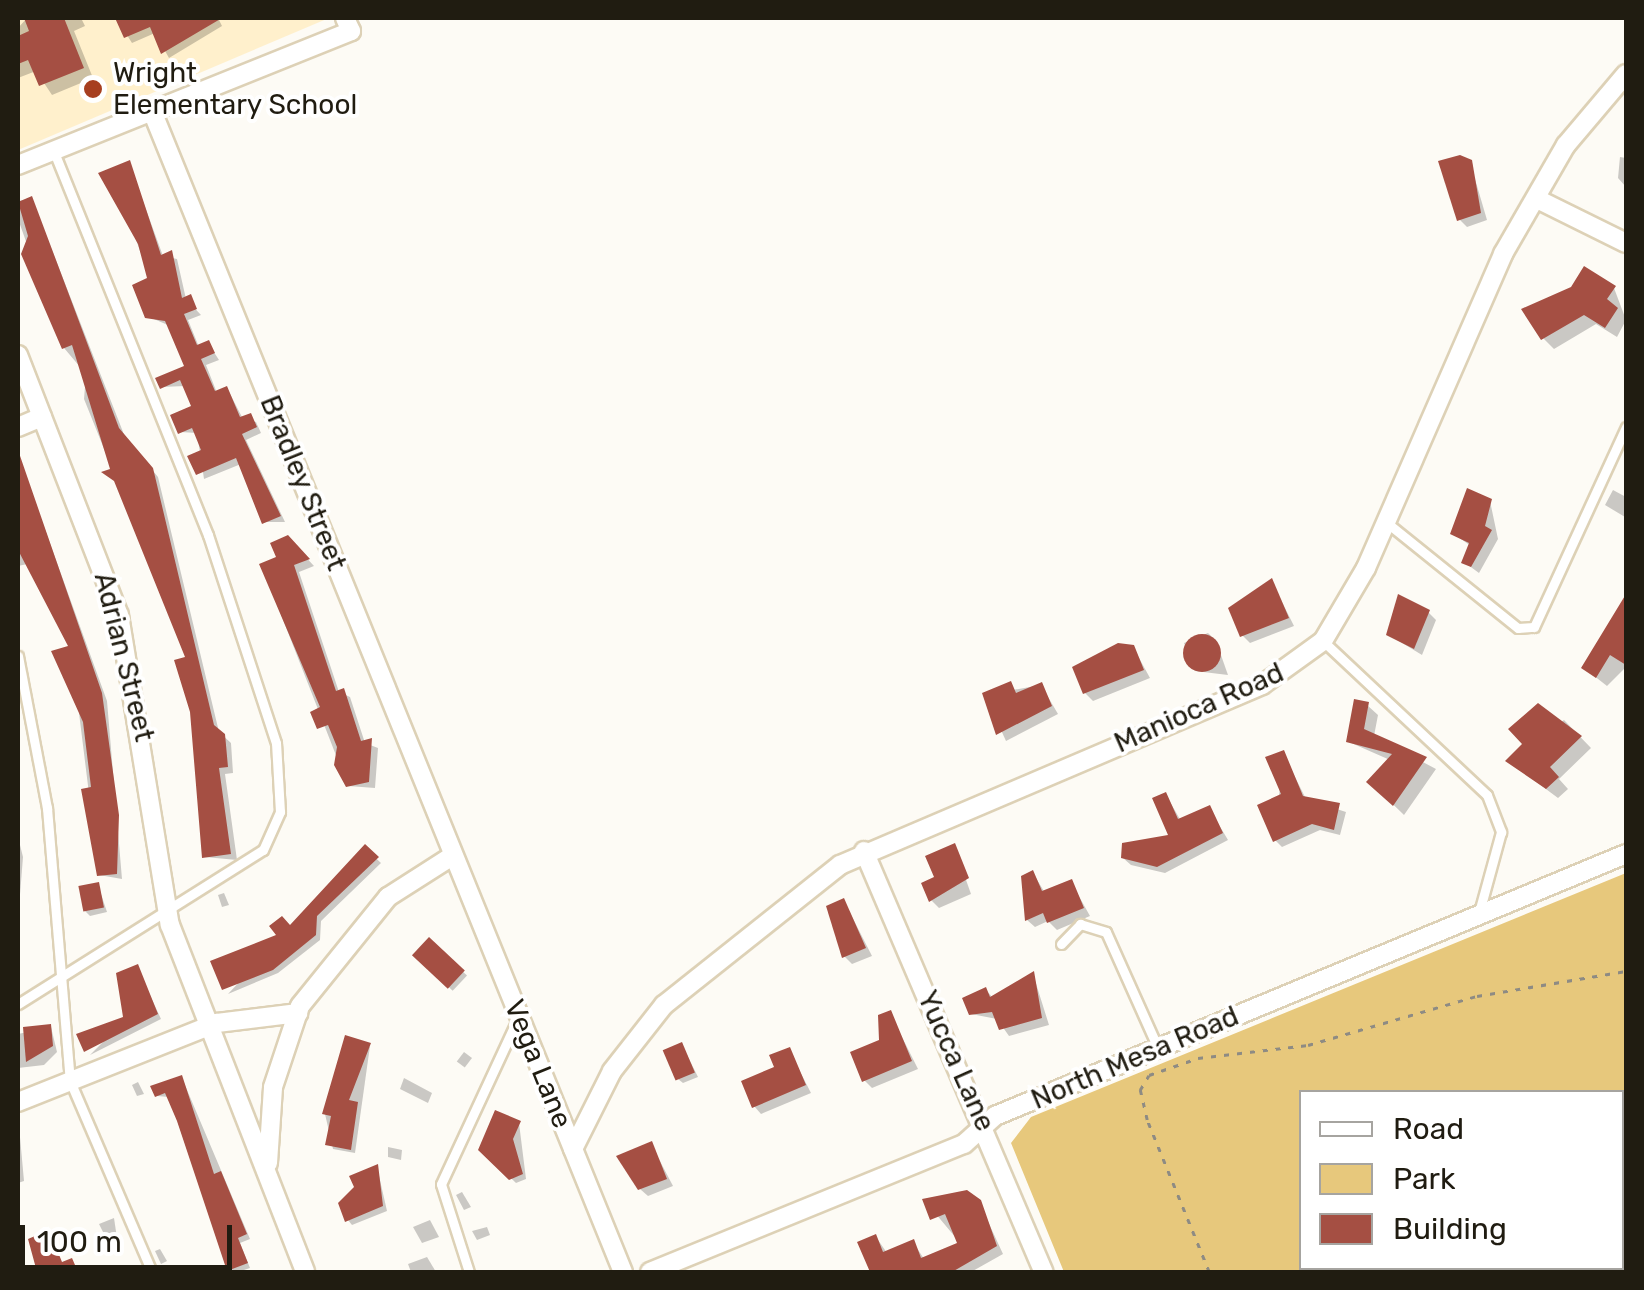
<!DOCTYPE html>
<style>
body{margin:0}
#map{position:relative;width:1644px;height:1290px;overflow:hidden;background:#fdfbf5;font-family:Rubik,sans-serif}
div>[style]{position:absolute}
.built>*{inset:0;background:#fff0cc}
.green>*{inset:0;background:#e7c87c}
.shadow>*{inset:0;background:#0003;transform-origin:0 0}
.building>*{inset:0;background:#a54f43;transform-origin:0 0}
.round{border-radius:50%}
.path>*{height:2.5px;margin-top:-1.25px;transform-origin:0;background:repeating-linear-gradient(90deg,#8e8b83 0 5px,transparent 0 13px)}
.roads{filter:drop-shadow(2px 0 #ddd1b6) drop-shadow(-2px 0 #ddd1b6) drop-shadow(0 2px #ddd1b6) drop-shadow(0 -2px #ddd1b6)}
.lane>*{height:9px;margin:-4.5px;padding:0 4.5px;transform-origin:4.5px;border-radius:4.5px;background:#fff}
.street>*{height:18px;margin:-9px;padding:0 9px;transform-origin:9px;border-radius:9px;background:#fff}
.dots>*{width:28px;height:28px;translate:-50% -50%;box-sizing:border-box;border:5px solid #fff;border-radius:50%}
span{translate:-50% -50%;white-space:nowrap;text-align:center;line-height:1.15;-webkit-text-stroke:8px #fff;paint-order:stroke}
.poi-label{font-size:28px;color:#201c11}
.left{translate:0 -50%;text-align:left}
.street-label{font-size:28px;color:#201c11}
.frame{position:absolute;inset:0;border:20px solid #201c11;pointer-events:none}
.legend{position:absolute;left:1299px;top:1090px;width:325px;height:180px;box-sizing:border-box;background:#fff;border:2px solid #a6a4a0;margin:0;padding:12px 18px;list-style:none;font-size:30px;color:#201c11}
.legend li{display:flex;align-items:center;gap:20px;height:50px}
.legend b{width:50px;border:2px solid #a6a4a0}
.scale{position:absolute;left:20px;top:1225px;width:212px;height:45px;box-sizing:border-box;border:5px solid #201c11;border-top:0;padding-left:12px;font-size:30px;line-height:35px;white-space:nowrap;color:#201c11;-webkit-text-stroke:8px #fff;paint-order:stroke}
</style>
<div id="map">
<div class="built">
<div style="clip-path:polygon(18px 18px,329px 18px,18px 150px)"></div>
</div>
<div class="green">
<div style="clip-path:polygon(evenodd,1626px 873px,1626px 1272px,1064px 1272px,1011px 1143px,1031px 1117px,1626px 873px,1302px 1092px,1622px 1092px,1622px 1268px,1302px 1268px,1302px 1092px)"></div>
</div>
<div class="shadow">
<div style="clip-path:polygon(27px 18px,81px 18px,85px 26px,74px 31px,93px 78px,52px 95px,36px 71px,18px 78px,18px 28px)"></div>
<div style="clip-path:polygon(116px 18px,218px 18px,222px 26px,169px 58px,155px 33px,132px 43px)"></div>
<div style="clip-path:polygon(1620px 157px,1626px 158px,1626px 187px,1618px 178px)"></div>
<div style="clip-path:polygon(1470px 162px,1487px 220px,1467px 227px,1459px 219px)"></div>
<div style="clip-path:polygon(129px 163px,163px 256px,177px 259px,186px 299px,201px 315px,188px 320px,199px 347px,208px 343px,219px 360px,206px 365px,217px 393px,227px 388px,243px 419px,256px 422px,261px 433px,246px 440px,285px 522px,264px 522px,241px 464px,204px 479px,197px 433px,180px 432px,194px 408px,185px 386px,162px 387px,187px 367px,170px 326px,147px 316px,151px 280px,121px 200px,101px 174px)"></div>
<div style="clip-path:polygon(32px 199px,125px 437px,158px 477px,219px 732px,231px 743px,233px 773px,225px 774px,237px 860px,205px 857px,188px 658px,84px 399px,86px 374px,64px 348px,18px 219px,18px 201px)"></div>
<div style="clip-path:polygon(1614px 288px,1626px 320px,1617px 337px,1596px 324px,1554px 349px,1543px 338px)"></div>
<div style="clip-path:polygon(18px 455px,107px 701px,122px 879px,99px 875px,71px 648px,32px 563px,18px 566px)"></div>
<div style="clip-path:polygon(1613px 490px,1626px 497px,1625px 517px,1605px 505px)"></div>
<div style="clip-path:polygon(1490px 501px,1498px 539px,1479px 573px,1464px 562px,1471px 546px,1452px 533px)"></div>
<div style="clip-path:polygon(288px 538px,314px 566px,299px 572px,339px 692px,350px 697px,365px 743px,378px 748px,375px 788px,348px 786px,262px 566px,279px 559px)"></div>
<div style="clip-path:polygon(1272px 582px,1294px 626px,1250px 643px,1242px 635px)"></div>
<div style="clip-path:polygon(1620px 608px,1626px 667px,1607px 686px,1584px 668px)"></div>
<div style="clip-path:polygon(1428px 612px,1436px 620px,1422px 655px,1389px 635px)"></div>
<div style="clip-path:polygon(1208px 633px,1216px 641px,1228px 675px,1195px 671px,1184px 643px)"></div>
<div style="clip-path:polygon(1133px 647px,1150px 678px,1093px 701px,1085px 693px)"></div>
<div style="clip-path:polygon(1041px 685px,1058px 714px,1006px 741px,985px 695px)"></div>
<div style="clip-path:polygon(1367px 705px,1378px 715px,1374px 736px,1436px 769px,1404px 815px,1370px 782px,1390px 760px,1349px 742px)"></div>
<div style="clip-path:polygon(1564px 720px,1591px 748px,1559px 779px,1568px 789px,1558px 798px,1508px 761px)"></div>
<div style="clip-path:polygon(1283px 753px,1306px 799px,1346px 812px,1340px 835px,1320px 830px,1282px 847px,1275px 840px)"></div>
<div style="clip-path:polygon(1166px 795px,1181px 821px,1209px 808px,1228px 840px,1165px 873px,1131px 865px,1123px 858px,1171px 837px)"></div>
<div style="clip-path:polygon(18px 837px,23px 857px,18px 920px)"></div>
<div style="clip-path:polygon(954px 846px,971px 894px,939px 908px,931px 900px)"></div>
<div style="clip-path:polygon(365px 848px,381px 863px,321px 921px,320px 940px,278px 973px,228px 994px)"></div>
<div style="clip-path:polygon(1033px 873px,1045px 893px,1071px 882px,1090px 916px,1057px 930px,1048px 921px,1035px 927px,1027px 920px)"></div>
<div style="clip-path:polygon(98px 885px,107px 912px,90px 916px,85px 911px)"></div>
<div style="clip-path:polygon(218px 895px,224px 893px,229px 905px,222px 907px)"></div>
<div style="clip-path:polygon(844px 901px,872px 956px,852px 964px,844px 956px)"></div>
<div style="left:429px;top:940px;width:52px;height:21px;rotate:43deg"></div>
<div style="clip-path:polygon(137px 967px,161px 1019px,90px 1055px,126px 1019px)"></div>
<div style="clip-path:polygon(1033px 974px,1049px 1025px,1009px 1036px,997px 1019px,971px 1014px,986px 990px,993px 998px)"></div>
<div style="clip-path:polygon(890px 1013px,918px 1069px,872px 1088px,865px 1081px)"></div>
<div style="clip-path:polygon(51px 1027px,57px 1052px,44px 1065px,18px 1068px,18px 1034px)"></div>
<div style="clip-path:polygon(682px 1045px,698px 1077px,683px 1083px,678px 1079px)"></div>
<div style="clip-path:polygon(370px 1046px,355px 1153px,333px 1149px,325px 1114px)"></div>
<div style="clip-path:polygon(789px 1050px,811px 1093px,761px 1114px,754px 1106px)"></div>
<div style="left:464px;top:1052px;width:10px;height:12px;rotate:37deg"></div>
<div style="clip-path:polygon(182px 1078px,250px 1239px,240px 1243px,250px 1268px,238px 1272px,229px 1270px,169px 1097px,157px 1096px)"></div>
<div style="clip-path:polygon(404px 1078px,432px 1093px,428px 1103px,400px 1089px)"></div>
<div style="clip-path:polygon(138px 1082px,144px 1094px,137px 1096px,132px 1085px)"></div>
<div style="clip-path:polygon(519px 1123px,526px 1179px,516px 1183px,481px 1149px)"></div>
<div style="clip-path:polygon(20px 1137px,24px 1181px,18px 1183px,18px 1138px)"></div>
<div style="clip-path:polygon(651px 1144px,673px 1186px,648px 1196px,640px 1189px)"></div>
<div style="clip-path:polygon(388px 1147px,402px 1150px,401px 1160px,388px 1157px)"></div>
<div style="clip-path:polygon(377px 1167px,387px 1211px,352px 1225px,348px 1220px)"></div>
<div style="clip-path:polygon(462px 1192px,471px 1207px,464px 1210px,456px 1195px)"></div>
<div style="clip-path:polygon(925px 1201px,979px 1202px,1003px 1254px,971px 1272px,872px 1272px,860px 1243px,876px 1237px,887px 1253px,913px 1242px,924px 1259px,961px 1244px)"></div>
<div style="clip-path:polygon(114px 1218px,117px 1238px,108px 1242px,99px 1224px)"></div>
<div style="clip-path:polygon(430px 1220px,439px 1237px,422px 1243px,413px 1227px)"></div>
<div style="clip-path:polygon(487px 1227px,490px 1235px,477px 1240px,472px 1231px)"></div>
<div style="clip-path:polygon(160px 1249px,167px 1261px,161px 1264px,155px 1251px)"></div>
<div style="clip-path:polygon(427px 1257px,436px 1272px,411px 1272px,408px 1264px)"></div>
</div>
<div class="building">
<div style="clip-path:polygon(24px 18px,64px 18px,84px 68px,39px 86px,28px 60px,18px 64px,18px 36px,29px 31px)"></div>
<div style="clip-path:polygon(115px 18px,222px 18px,161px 54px,150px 27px,124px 38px)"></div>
<div style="clip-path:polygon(1460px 155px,1472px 160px,1481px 213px,1457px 221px,1438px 161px)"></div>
<div style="clip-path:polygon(130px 160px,161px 255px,172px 250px,182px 298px,191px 294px,197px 309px,184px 314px,197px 345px,209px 340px,215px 353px,201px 359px,215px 391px,227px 386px,240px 417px,251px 413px,257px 427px,242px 434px,281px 516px,262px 524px,236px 458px,196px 475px,187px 456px,201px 450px,192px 428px,178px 434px,170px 415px,191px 406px,180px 380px,160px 389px,155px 378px,184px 366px,165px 321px,145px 318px,132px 285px,147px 278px,138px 244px,98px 173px)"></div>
<div style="clip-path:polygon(32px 196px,119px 428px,153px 468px,214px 725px,225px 734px,228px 767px,219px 768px,231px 854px,202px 858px,190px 712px,174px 660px,185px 657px,114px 481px,101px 472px,110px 469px,72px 345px,62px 349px,21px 254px,28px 236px,18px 202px)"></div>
<div style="clip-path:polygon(1584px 266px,1616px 286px,1607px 299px,1618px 308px,1605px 328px,1584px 315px,1541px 340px,1521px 309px,1571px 287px)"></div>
<div style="clip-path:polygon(18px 450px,102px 693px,119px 815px,117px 874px,97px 876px,81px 789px,91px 787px,83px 722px,51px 651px,68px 646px,18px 550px)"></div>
<div style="clip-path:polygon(1467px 488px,1492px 499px,1485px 526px,1492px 530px,1471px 567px,1461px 563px,1469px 543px,1450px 534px)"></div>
<div style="clip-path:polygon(288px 535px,310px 559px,294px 565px,336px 691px,344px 688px,361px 741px,372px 738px,369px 782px,346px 787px,334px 765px,337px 747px,328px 725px,317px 729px,310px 712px,320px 707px,259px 564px,276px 557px,270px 543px)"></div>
<div style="clip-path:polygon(1272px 578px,1289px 618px,1240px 637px,1228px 608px)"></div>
<div style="clip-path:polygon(1398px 594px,1430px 610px,1414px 649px,1386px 635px)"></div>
<div style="clip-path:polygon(1626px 594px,1626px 665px,1610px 655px,1596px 678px,1581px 668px)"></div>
<div class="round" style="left:1183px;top:634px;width:38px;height:38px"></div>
<div style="clip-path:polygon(1118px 643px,1134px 645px,1144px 670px,1083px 694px,1072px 667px)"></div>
<div style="clip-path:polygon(1011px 681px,1016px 693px,1042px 682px,1052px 706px,996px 735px,982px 693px)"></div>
<div style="clip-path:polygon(1354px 699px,1369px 702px,1364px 729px,1427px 757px,1393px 806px,1366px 782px,1392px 754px,1346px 742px)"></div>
<div style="clip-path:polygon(1538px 703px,1582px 736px,1550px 767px,1559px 777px,1546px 789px,1505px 761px,1522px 744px,1508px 729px)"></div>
<div style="clip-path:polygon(1284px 750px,1303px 796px,1340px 803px,1334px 830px,1312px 824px,1273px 842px,1257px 805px,1281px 794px,1265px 757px)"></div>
<div style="clip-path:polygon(1166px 792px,1178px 819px,1210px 805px,1223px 833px,1157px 867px,1121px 858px,1122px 843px,1168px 835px,1152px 798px)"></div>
<div style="clip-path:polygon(955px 843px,969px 878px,929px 902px,921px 883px,934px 877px,925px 856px)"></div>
<div style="clip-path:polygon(365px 844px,379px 857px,317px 916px,316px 935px,273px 970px,222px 990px,210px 961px,276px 935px,269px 926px,282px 916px,290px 925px)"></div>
<div style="clip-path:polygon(1033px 870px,1042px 891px,1072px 879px,1084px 908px,1047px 923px,1043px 913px,1025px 921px,1021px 876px)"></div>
<div style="left:99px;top:882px;width:26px;height:21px;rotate:79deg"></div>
<div style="clip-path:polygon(844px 898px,866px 948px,842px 958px,826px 906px)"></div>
<div style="left:429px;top:937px;width:49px;height:25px;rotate:43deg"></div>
<div style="clip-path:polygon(138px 964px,158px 1014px,84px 1052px,76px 1034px,123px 1017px,116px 973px)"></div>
<div style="clip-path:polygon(1034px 971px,1042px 1018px,999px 1030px,992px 1012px,969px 1015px,962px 998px,986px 987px,990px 997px)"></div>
<div style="clip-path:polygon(891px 1010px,912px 1061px,862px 1082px,850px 1052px,879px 1040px,878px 1015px)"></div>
<div style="clip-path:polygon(51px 1024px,53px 1046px,26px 1062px,23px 1027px)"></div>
<div style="clip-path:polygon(345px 1035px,371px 1043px,349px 1100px,358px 1102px,351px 1150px,325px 1145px,331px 1116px,322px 1114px)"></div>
<div style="left:682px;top:1042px;width:33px;height:21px;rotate:67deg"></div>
<div style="clip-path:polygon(790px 1047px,806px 1085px,752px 1108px,741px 1081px,774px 1067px,769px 1055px)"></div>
<div style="clip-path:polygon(182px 1075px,214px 1174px,221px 1171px,247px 1234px,238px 1238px,248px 1263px,227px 1271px,177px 1121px,165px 1093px,155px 1097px,150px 1086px)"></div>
<div style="clip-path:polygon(495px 1110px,521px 1121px,513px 1139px,523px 1174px,509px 1180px,478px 1150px)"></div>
<div style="clip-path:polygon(652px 1141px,667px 1179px,638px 1190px,616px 1156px)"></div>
<div style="clip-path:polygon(378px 1164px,383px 1206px,345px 1222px,338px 1203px,354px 1187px,349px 1176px)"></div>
<div style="clip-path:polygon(967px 1190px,981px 1200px,997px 1246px,952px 1272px,870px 1272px,857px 1242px,876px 1234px,883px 1252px,914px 1239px,921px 1258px,957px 1243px,945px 1214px,930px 1220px,922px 1199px)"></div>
<div style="clip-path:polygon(49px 1230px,62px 1262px,72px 1258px,78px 1272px,37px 1272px,28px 1239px)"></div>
</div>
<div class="path">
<div style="left:1622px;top:1167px;width:6px;rotate:-45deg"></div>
<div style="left:1393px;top:1268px;width:35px"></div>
<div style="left:1209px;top:1272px;width:164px;rotate:-112.2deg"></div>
<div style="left:1147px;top:1120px;width:31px;rotate:-103deg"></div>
<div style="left:1140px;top:1090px;width:17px;rotate:-59deg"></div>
<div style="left:1149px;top:1075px;width:52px;rotate:-19.1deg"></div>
<div style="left:1198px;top:1058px;width:111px;rotate:-6.7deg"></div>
<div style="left:1308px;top:1045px;width:176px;rotate:-16.2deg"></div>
<div style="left:1477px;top:996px;width:151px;rotate:-9.5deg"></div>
<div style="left:1328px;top:1272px;width:7px;rotate:-34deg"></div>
<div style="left:1608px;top:1272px;width:18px"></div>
</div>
<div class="roads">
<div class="lane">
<div style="left:1386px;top:522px;width:169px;rotate:38.8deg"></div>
<div style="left:1518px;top:628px;width:16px;rotate:-4deg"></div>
<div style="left:1534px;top:627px;width:220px;rotate:-65.3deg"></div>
<div style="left:1323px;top:641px;width:225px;rotate:43.2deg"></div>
<div style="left:1487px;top:795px;width:40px;rotate:69deg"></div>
<div style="left:1501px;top:832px;width:87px;rotate:105.3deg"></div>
<div style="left:18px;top:656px;width:155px;rotate:79.2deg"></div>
<div style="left:47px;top:808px;width:274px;rotate:85.2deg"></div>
<div style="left:70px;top:1081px;width:208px;rotate:66.8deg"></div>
<div style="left:1061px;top:944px;width:28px;rotate:-46deg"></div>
<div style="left:1080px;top:924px;width:27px;rotate:17deg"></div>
<div style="left:1106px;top:932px;width:127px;rotate:65.9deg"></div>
<div style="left:18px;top:1004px;width:289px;rotate:-32.2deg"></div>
<div style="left:263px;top:850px;width:42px;rotate:-65.9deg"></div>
<div style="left:280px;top:812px;width:69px;rotate:-93.3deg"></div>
<div style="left:276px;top:743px;width:219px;rotate:-108.1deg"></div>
<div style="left:208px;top:535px;width:414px;rotate:-111.9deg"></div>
<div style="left:469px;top:1272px;width:92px;rotate:-107.7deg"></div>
<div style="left:441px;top:1184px;width:183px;rotate:-65.1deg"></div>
</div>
<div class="street">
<div style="left:152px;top:111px;width:1253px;rotate:67.92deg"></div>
<div style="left:18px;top:165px;width:359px;rotate:-21.9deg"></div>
<div style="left:351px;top:31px;width:14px;rotate:-115deg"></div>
<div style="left:1537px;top:199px;width:99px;rotate:26.3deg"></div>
<div style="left:18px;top:355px;width:279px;rotate:68.8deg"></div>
<div style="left:119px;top:615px;width:314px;rotate:80.7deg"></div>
<div style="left:170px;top:925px;width:372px;rotate:68.7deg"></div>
<div style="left:18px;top:427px;width:26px;rotate:-23deg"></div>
<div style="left:864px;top:851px;width:458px;rotate:66.9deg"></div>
<div style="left:18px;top:1102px;width:214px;rotate:-21.7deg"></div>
<div style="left:217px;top:1023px;width:82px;rotate:-7deg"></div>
<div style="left:573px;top:1149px;width:87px;rotate:-63.4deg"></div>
<div style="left:612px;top:1071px;width:84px;rotate:-51.8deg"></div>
<div style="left:664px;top:1005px;width:225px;rotate:-38.5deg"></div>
<div style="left:840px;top:865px;width:459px;rotate:-23.1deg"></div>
<div style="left:1262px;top:685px;width:75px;rotate:-35.8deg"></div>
<div style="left:1323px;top:641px;width:85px;rotate:-59.5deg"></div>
<div style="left:1366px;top:568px;width:343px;rotate:-66.4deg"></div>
<div style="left:1503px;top:254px;width:126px;rotate:-60deg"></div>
<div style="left:1566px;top:145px;width:93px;rotate:-49.8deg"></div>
<div style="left:268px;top:1163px;width:76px;rotate:-86.2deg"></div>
<div style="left:273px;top:1087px;width:85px;rotate:-71.6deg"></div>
<div style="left:300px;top:1006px;width:140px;rotate:-51.1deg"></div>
<div style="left:388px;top:897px;width:76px;rotate:-32.6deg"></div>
<div style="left:650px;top:1272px;width:339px;rotate:-22.2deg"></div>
<div style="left:964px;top:1144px;width:42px;rotate:-42.1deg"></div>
<div style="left:995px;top:1116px;width:683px;rotate:-22.55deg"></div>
</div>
</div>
<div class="dots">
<div style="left:93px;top:89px;background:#a73f1f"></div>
</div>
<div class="poi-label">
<span class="left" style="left:113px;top:89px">Wright<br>Elementary School</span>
</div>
<div class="street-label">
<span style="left:303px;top:483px;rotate:68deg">Bradley Street</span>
<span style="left:124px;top:657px;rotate:76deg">Adrian Street</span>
<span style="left:1199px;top:708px;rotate:-24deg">Manioca Road</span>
<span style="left:1135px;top:1058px;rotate:-23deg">North Mesa Road</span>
<span style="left:956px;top:1061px;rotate:66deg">Yucca Lane</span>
<span style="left:538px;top:1064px;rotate:68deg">Vega Lane</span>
</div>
<div class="frame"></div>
<ul class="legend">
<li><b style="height:12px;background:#fff"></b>Road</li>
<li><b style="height:28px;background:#e7c87c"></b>Park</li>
<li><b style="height:28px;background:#a54f43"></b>Building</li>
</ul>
<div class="scale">100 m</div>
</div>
